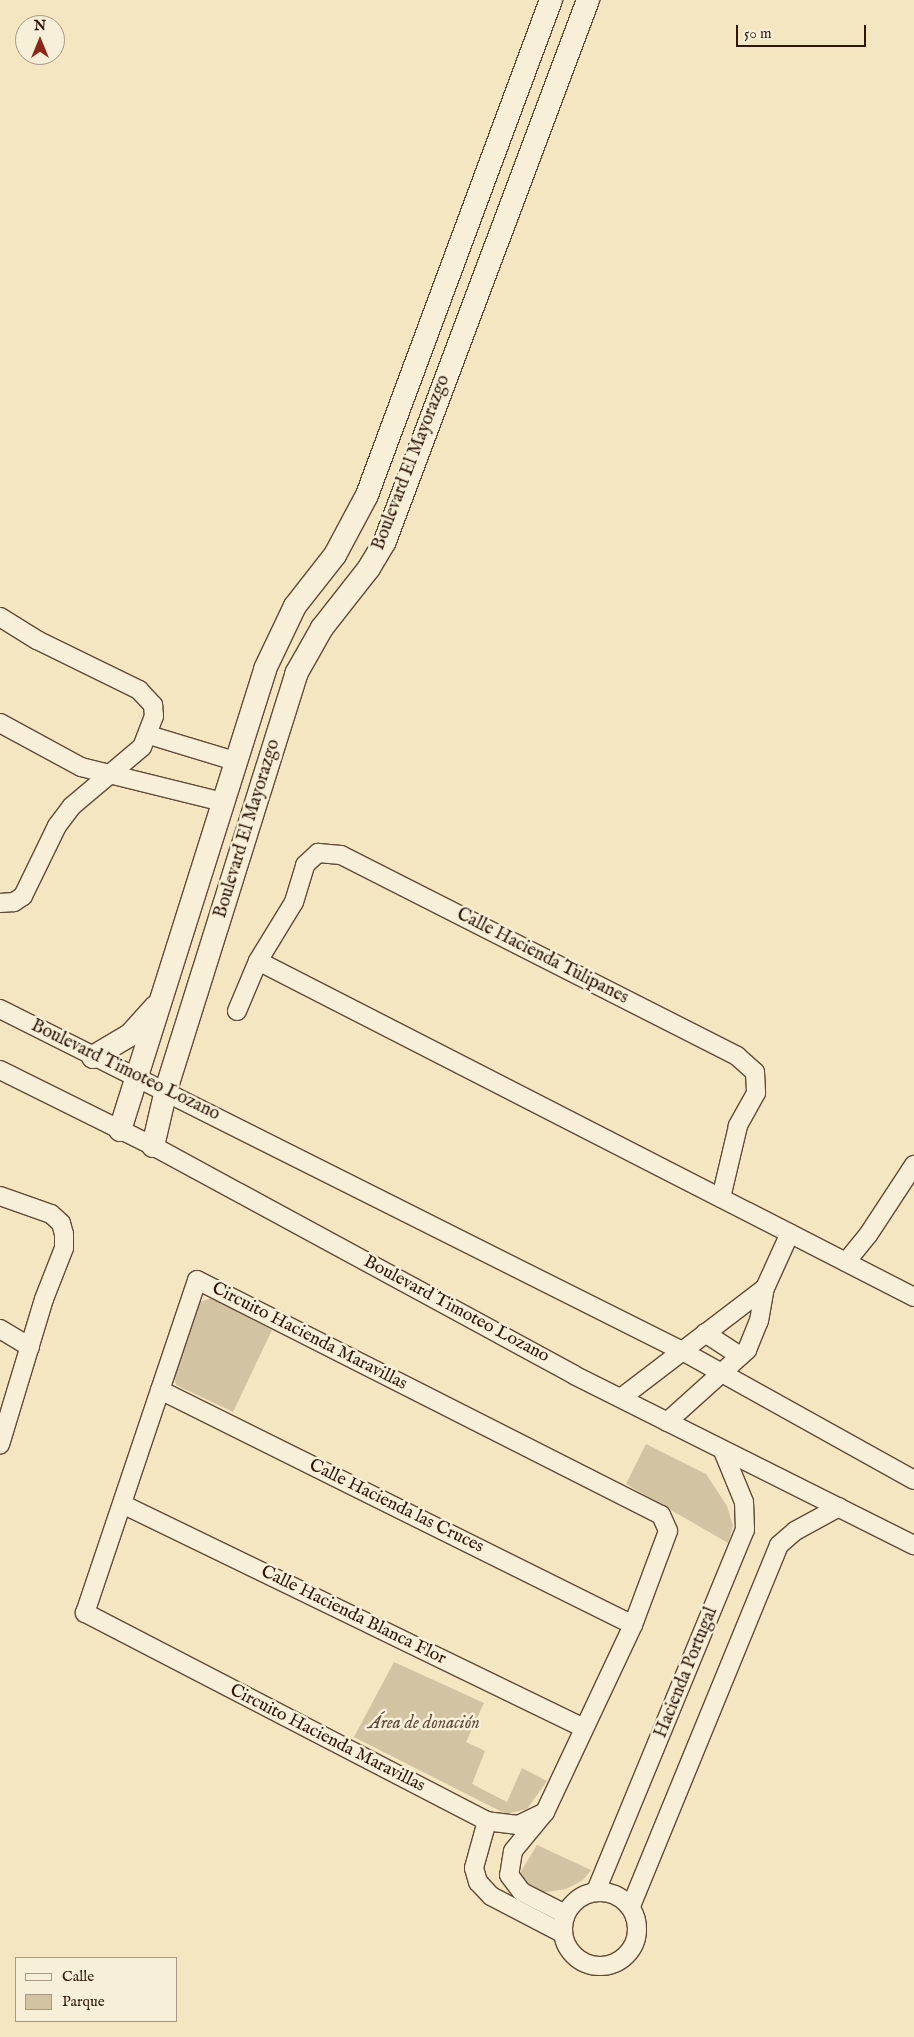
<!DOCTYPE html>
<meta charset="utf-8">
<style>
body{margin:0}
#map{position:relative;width:914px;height:2037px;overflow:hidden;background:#f3e6c1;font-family:"IM FELL English",serif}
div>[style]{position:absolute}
.green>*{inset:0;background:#d2c3a2}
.roads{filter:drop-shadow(1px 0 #604b38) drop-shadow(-1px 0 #604b38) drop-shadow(0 1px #604b38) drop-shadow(0 -1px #604b38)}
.minor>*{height:18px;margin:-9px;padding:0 9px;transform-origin:9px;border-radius:9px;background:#f7efd7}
.minor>.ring{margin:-9px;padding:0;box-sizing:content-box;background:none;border:18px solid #f7efd7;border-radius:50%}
.tertiary>*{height:22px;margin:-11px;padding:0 11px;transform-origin:11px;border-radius:11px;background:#f7efd7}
span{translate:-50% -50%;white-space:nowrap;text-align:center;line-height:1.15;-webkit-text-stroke:5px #f7efd7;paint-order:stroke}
.street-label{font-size:18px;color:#2f170a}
.park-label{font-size:18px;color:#604b38;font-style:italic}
.legend{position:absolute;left:15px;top:1957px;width:162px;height:65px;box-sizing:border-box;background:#f7efd7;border:1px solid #a79985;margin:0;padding:6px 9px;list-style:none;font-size:15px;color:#2f170a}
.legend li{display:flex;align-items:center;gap:10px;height:25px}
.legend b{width:25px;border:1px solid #a79985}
.north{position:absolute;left:15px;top:15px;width:50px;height:50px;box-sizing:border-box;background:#f7efd7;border:1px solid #a79985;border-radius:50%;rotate:0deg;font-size:14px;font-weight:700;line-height:20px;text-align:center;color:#2f170a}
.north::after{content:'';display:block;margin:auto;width:18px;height:22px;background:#8f2418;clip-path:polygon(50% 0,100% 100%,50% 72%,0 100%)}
.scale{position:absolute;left:736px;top:25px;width:130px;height:22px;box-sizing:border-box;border:2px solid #2f170a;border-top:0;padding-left:6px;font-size:15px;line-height:18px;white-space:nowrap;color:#2f170a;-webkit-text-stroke:4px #f7efd7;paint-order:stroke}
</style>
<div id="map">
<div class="green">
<div style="clip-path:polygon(212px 1298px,272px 1330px,233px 1412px,176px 1385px,172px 1367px,196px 1303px)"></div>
<div style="clip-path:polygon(646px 1444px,706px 1474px,727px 1506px,733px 1526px,728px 1543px,626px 1484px)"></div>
<div style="clip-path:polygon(394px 1662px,484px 1703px,466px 1742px,485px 1751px,472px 1784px,507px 1802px,522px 1768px,547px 1781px,527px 1809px,506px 1814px,354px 1737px)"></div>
<div style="clip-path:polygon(537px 1845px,591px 1870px,583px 1880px,566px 1889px,540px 1893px,531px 1890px,520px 1878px,520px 1873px)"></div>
</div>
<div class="roads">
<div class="minor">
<div style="left:0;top:617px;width:44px;rotate:31.9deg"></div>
<div style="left:37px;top:640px;width:114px;rotate:26.1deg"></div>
<div style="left:139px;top:690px;width:21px;rotate:47deg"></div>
<div style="left:153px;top:705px;width:11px;rotate:85deg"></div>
<div style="left:154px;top:716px;width:33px;rotate:111deg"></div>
<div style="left:142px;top:747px;width:92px;rotate:139.9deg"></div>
<div style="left:72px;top:806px;width:25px;rotate:127deg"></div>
<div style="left:57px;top:826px;width:78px;rotate:115.9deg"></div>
<div style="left:23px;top:896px;width:11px;rotate:146deg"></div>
<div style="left:14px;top:902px;width:14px;rotate:176deg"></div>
<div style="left:0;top:723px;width:92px;rotate:28.5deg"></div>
<div style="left:81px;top:767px;width:145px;rotate:13.9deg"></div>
<div style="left:149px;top:735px;width:90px;rotate:16.8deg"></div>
<div style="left:258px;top:961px;width:737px;rotate:27.12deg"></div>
<div style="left:0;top:1009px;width:765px;rotate:26.63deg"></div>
<div style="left:684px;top:1352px;width:263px;rotate:29.1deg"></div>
<div style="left:237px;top:1011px;width:54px;rotate:-67.2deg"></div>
<div style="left:258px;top:961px;width:69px;rotate:-58.6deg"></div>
<div style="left:294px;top:902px;width:39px;rotate:-73deg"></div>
<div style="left:305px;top:865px;width:18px;rotate:-43deg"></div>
<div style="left:318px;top:853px;width:23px;rotate:5deg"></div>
<div style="left:341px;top:855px;width:444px;rotate:26.9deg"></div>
<div style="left:737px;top:1056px;width:24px;rotate:42deg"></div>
<div style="left:755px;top:1072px;width:21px;rotate:87deg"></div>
<div style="left:756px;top:1093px;width:38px;rotate:119deg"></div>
<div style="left:738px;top:1126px;width:74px;rotate:103.3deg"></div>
<div style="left:0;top:1070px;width:171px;rotate:26.4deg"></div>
<div style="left:153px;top:1146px;width:479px;rotate:28.5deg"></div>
<div style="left:574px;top:1375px;width:380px;rotate:26.6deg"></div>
<div style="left:0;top:1196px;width:54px;rotate:19.4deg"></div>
<div style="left:51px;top:1214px;width:13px;rotate:42deg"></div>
<div style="left:61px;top:1223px;width:11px;rotate:75deg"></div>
<div style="left:64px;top:1234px;width:14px;rotate:90deg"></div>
<div style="left:64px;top:1248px;width:55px;rotate:111.4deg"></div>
<div style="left:44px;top:1299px;width:152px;rotate:106.8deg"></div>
<div style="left:846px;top:1262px;width:35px;rotate:-51deg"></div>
<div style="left:868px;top:1235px;width:84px;rotate:-56.7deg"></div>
<div style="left:0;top:1329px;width:35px;rotate:31deg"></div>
<div style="left:705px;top:1333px;width:42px;rotate:33.3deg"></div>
<div style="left:160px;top:1390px;width:528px;rotate:26.42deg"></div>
<div style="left:621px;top:1398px;width:181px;rotate:-37.4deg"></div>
<div style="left:667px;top:1422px;width:108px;rotate:-42deg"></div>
<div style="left:747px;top:1350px;width:31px;rotate:-68deg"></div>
<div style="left:759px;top:1321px;width:34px;rotate:-80deg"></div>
<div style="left:765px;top:1288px;width:60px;rotate:-65.6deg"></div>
<div style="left:122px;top:1504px;width:513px;rotate:25.87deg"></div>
<div style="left:545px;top:1812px;width:30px;rotate:154deg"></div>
<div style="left:518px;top:1825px;width:31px;rotate:-173deg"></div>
<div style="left:487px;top:1821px;width:453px;rotate:-152.6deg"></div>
<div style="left:85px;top:1613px;width:351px;rotate:-71.4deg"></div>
<div style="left:197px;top:1280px;width:520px;rotate:26.86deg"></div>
<div style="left:661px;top:1515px;width:17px;rotate:66deg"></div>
<div style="left:668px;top:1531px;width:100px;rotate:110.4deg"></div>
<div style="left:633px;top:1625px;width:207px;rotate:115.2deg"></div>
<div style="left:545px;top:1812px;width:50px;rotate:129.4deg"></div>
<div style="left:513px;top:1851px;width:24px;rotate:99deg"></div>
<div style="left:509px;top:1875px;width:21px;rotate:53deg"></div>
<div style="left:522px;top:1892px;width:48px;rotate:27.1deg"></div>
<div style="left:487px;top:1821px;width:49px;rotate:105.5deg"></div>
<div style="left:474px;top:1868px;width:15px;rotate:74deg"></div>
<div style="left:478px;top:1882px;width:19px;rotate:47deg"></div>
<div style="left:491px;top:1896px;width:80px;rotate:27.5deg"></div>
<div style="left:596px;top:1891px;width:391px;rotate:-67.6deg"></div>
<div style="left:745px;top:1530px;width:28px;rotate:-92deg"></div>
<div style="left:744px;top:1502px;width:55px;rotate:-112.4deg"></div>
<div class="ring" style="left:563px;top:1892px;width:56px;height:56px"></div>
<div style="left:631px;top:1906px;width:390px;rotate:-67.7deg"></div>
<div style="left:779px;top:1545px;width:21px;rotate:-41deg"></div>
<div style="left:795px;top:1531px;width:50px;rotate:-28.6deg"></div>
</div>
<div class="tertiary">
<div style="left:93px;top:1057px;width:43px;rotate:-30.7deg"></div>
<div style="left:130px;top:1035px;width:38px;rotate:-48deg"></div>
<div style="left:120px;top:1130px;width:483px;rotate:-72.5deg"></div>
<div style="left:265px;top:669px;width:70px;rotate:-64.5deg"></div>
<div style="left:295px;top:606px;width:65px;rotate:-51.9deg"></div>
<div style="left:335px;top:555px;width:68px;rotate:-61.9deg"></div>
<div style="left:367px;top:495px;width:528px;rotate:-69.61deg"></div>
<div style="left:153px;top:1146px;width:57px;rotate:-76.9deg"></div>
<div style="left:166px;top:1090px;width:436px;rotate:-72.6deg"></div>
<div style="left:296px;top:674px;width:53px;rotate:-60.5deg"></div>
<div style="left:322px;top:628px;width:76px;rotate:-51.9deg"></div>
<div style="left:369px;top:568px;width:31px;rotate:-59deg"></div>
<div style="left:385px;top:541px;width:578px;rotate:-69.43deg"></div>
</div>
</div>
<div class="street-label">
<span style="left:412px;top:463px;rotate:-69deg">Boulevard El Mayorazgo</span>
<span style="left:248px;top:829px;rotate:-73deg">Boulevard El Mayorazgo</span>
<span style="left:542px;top:957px;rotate:27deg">Calle Hacienda Tulipanes</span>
<span style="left:125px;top:1071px;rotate:26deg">Boulevard Timoteo Lozano</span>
<span style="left:456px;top:1310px;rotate:28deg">Boulevard Timoteo Lozano</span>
<span style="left:309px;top:1337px;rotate:27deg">Circuito Hacienda Maravillas</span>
<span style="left:396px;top:1507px;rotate:26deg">Calle Hacienda las Cruces</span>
<span style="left:353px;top:1616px;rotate:26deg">Calle Hacienda Blanca Flor</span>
<span style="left:687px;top:1673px;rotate:-68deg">Hacienda Portugal</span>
<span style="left:327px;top:1739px;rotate:27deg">Circuito Hacienda Maravillas</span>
</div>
<div class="park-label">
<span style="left:424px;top:1724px">Área de donación</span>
</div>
<ul class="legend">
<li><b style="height:6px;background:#f7efd7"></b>Calle</li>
<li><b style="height:14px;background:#d2c3a2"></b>Parque</li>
</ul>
<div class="north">N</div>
<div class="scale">50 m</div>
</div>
